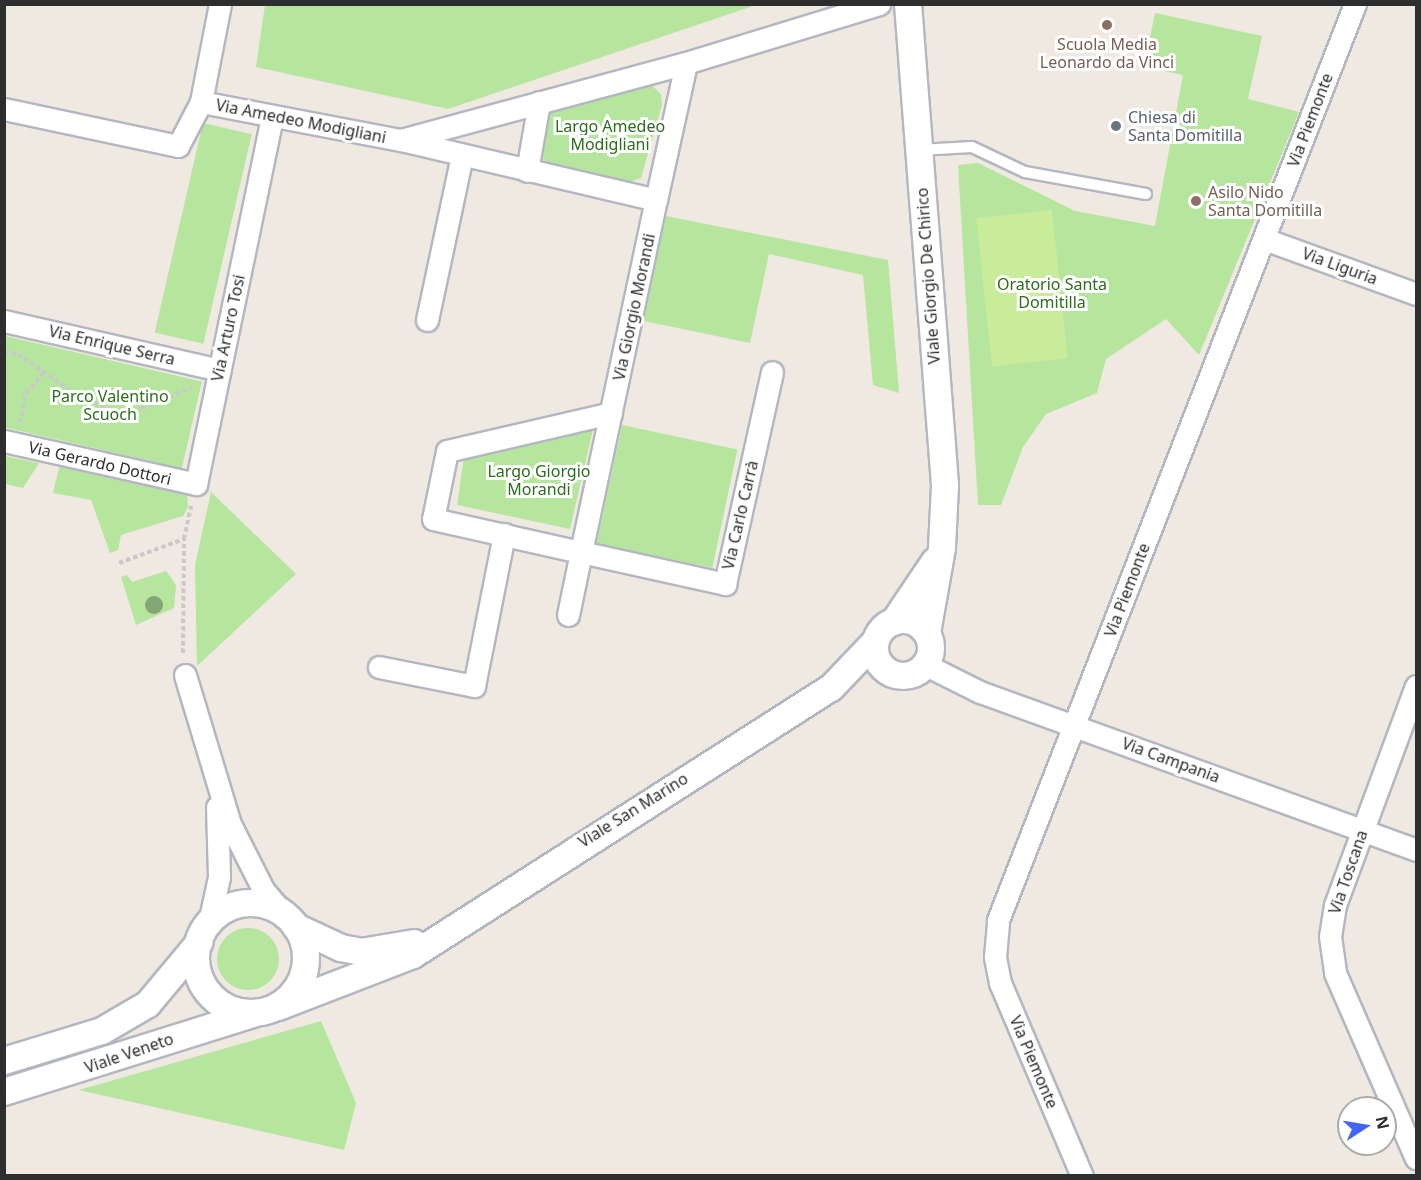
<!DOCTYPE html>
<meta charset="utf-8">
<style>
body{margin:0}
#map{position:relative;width:1421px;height:1180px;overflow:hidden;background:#efe9e1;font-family:"Noto Sans",sans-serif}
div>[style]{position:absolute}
.green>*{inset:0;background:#b6e59e;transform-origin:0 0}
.round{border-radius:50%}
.pitch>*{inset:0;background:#c9ec9a;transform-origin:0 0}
.path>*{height:4px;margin-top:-2px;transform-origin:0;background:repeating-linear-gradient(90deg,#c9c9c9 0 4.5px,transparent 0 7.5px)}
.roads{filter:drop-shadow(2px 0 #b4b7c1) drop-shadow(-2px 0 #b4b7c1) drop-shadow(0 2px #b4b7c1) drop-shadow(0 -2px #b4b7c1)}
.service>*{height:10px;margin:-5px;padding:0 5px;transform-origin:5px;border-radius:5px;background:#fff}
.minor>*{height:21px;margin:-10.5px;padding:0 10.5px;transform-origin:10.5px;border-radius:10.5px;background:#fff}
.tertiary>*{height:26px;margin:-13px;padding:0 13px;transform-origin:13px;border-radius:13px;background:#fff}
.tertiary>.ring{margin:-13px;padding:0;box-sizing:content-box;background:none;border:26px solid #fff;border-radius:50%}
.trees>*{width:18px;height:18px;margin:-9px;border-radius:50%;background:#84a574}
.dots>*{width:16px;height:16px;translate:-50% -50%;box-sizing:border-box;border:3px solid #fff;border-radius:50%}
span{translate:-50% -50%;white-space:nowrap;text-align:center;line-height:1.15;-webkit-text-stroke:6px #fff;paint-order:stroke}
.education-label{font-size:16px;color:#785e54}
.left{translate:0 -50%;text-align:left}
.worship-label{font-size:16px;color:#5b616d}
.street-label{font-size:16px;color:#2e2e2e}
.park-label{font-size:16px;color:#2c6e1b}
.frame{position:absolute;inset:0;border:6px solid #2e2e2e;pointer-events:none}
.north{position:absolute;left:1337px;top:1096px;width:60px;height:60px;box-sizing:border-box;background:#fff;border:2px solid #ababab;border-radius:50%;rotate:78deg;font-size:16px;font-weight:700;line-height:24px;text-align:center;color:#2e2e2e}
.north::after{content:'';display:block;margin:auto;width:21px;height:27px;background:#4264fb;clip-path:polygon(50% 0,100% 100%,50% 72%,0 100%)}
</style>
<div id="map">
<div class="green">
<div style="clip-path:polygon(619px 5px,756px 5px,448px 109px,256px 67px,265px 5px)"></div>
<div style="clip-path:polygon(1155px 13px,1262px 36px,1248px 99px,1299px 112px,1199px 355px,1166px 319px,1106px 359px,1097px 393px,1046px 414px,1023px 447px,1001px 505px,978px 505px,958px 165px,978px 163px,1075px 211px,1155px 226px,1183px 75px,1144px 67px)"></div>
<div style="clip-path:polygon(647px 81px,661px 94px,662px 105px,641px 178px,627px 183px,553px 167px,543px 159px,549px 111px,560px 103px)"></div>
<div style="left:203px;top:123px;width:50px;height:215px;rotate:13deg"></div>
<div style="clip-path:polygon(666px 216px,888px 260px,899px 393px,873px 385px,863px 275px,769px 254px,750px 343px,644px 321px)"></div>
<div style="left:5px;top:336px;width:202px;height:89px;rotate:13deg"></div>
<div style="clip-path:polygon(594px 425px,570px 529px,457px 505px,464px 457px)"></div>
<div style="left:622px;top:425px;width:118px;height:121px;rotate:12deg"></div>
<div style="clip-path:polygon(5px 456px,39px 463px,23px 488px,5px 484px)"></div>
<div style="clip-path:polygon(60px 463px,187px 491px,188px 507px,183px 516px,121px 535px,118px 550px,110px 553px,91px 500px,53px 493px)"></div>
<div style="clip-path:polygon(211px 492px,296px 574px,197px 666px,195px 565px)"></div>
<div style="clip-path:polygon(166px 571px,176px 585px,174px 608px,136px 625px,121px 577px,127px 575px,132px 582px)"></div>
<div class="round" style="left:217px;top:928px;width:62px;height:62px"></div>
<div style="clip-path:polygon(321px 1021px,356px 1103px,344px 1150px,79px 1090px)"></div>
</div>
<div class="pitch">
<div style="left:1052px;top:210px;width:149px;height:76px;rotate:84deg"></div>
</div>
<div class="path">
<div style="left:4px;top:352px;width:14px;rotate:8deg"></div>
<div style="left:18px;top:354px;width:68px;rotate:34.9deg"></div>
<div style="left:74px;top:393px;width:47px;rotate:23.8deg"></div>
<div style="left:117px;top:412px;width:24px;rotate:-7deg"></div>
<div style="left:141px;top:409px;width:54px;rotate:-22.8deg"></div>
<div style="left:20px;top:423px;width:31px;rotate:-79deg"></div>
<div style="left:26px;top:393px;width:28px;rotate:-49deg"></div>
<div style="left:119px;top:563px;width:69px;rotate:-20.3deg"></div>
<div style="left:183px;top:653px;width:114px;rotate:-89.5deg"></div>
<div style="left:184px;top:539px;width:34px;rotate:-78deg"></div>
</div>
<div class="roads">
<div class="service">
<div style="left:919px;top:150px;width:53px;rotate:-3.2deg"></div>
<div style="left:972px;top:147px;width:59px;rotate:25.3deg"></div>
<div style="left:1025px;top:172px;width:123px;rotate:10.3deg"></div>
</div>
<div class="minor">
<div style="left:220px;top:4px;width:100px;rotate:101deg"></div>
<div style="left:201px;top:102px;width:204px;rotate:10.8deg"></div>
<div style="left:401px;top:140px;width:262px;rotate:13.2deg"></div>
<div style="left:656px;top:200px;width:140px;rotate:-77.6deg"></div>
<div style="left:686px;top:63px;width:295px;rotate:164.9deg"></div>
<div style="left:686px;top:63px;width:202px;rotate:-17deg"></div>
<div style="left:4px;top:109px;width:178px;rotate:12deg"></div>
<div style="left:178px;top:146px;width:50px;rotate:-62.4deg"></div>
<div style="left:527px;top:171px;width:70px;rotate:-80.1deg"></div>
<div style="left:1264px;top:239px;width:162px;rotate:19.9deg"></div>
<div style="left:427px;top:320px;width:169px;rotate:-78deg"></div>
<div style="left:4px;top:321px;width:221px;rotate:12.8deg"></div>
<div style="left:611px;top:413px;width:168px;rotate:167deg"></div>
<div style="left:447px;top:451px;width:69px;rotate:101.6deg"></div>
<div style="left:433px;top:519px;width:152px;rotate:12.6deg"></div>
<div style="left:581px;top:552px;width:360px;rotate:-78deg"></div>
<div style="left:4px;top:441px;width:197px;rotate:12.6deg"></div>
<div style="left:196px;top:484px;width:375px;rotate:-78.3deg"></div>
<div style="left:568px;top:615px;width:64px;rotate:-78.3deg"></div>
<div style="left:581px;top:552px;width:148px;rotate:12.5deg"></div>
<div style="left:725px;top:584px;width:217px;rotate:-77.5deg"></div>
<div style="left:926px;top:665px;width:60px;rotate:26.6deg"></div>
<div style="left:980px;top:692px;width:464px;rotate:19.9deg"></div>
<div style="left:379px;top:667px;width:97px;rotate:11.3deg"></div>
<div style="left:474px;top:686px;width:155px;rotate:-78.8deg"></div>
<div style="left:185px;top:675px;width:156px;rotate:73.2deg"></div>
<div style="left:230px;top:824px;width:75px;rotate:63.1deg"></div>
<div style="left:264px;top:891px;width:29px;rotate:49deg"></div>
<div style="left:1416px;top:686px;width:233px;rotate:110.3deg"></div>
<div style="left:1335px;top:905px;width:31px;rotate:99deg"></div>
<div style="left:1330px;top:936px;width:37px;rotate:82deg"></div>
<div style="left:1335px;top:973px;width:202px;rotate:66.4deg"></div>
<div style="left:209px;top:923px;width:47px;rotate:-77.7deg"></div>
<div style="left:219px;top:877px;width:70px;rotate:-91.6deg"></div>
<div style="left:1082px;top:1176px;width:210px;rotate:-113deg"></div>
<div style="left:1000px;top:983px;width:26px;rotate:-101deg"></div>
<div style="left:995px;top:957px;width:37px;rotate:-85deg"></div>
<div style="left:998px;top:920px;width:983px;rotate:-68.71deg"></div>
</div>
<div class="tertiary">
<div style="left:908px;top:4px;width:483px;rotate:85.6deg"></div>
<div style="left:945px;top:486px;width:62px;rotate:92.8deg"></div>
<div style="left:942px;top:548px;width:86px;rotate:100deg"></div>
<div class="ring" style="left:875px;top:620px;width:30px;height:30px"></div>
<div style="left:894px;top:622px;width:73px;rotate:-56.1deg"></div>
<div class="ring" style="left:196px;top:903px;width:84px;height:84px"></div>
<div style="left:296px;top:927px;width:50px;rotate:25deg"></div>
<div style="left:341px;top:948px;width:20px;rotate:11deg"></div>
<div style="left:361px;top:952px;width:54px;rotate:-9.6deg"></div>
<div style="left:278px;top:1007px;width:145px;rotate:-21.1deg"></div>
<div style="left:413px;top:955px;width:496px;rotate:-32.6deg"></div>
<div style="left:831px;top:688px;width:64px;rotate:-46.3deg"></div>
<div style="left:4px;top:1061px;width:102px;rotate:-17deg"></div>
<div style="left:102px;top:1031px;width:53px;rotate:-30.4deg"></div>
<div style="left:148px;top:1004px;width:80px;rotate:-50.1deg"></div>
<div style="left:4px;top:1092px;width:261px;rotate:-17.4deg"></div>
</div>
</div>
<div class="trees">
<div style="left:154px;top:605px"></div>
</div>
<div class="dots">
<div style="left:1107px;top:25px;background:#8d6e63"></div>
<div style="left:1116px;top:126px;background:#6b7280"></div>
<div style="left:1196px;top:201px;background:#8d6e63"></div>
</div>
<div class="education-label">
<span style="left:1107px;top:53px">Scuola Media<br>Leonardo da Vinci</span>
<span class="left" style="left:1208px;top:201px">Asilo Nido<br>Santa Domitilla</span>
</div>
<div class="worship-label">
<span class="left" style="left:1128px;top:126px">Chiesa di<br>Santa Domitilla</span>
</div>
<div class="street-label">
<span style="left:1310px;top:120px;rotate:-69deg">Via Piemonte</span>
<span style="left:301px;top:121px;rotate:11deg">Via Amedeo Modigliani</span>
<span style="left:1340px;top:266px;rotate:20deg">Via Liguria</span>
<span style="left:928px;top:276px;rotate:-94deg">Viale Giorgio De Chirico</span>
<span style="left:634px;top:307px;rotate:-78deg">Via Giorgio Morandi</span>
<span style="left:228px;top:328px;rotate:-78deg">Via Arturo Tosi</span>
<span style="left:112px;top:345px;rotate:13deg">Via Enrique Serra</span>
<span style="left:100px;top:463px;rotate:13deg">Via Gerardo Dottori</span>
<span style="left:740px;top:515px;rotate:-77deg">Via Carlo Carrà</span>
<span style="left:1127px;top:590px;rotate:-69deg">Via Piemonte</span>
<span style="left:1171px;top:760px;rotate:20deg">Via Campania</span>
<span style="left:633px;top:810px;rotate:-32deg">Viale San Marino</span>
<span style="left:1348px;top:872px;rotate:-71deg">Via Toscana</span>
<span style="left:129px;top:1053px;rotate:-19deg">Viale Veneto</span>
<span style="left:1034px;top:1062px;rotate:67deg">Via Piemonte</span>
</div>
<div class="park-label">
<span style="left:610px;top:135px">Largo Amedeo<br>Modigliani</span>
<span style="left:1052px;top:293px">Oratorio Santa<br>Domitilla</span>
<span style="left:110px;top:405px">Parco Valentino<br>Scuoch</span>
<span style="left:539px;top:480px">Largo Giorgio<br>Morandi</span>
</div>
<div class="frame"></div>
<div class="north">N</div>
</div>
